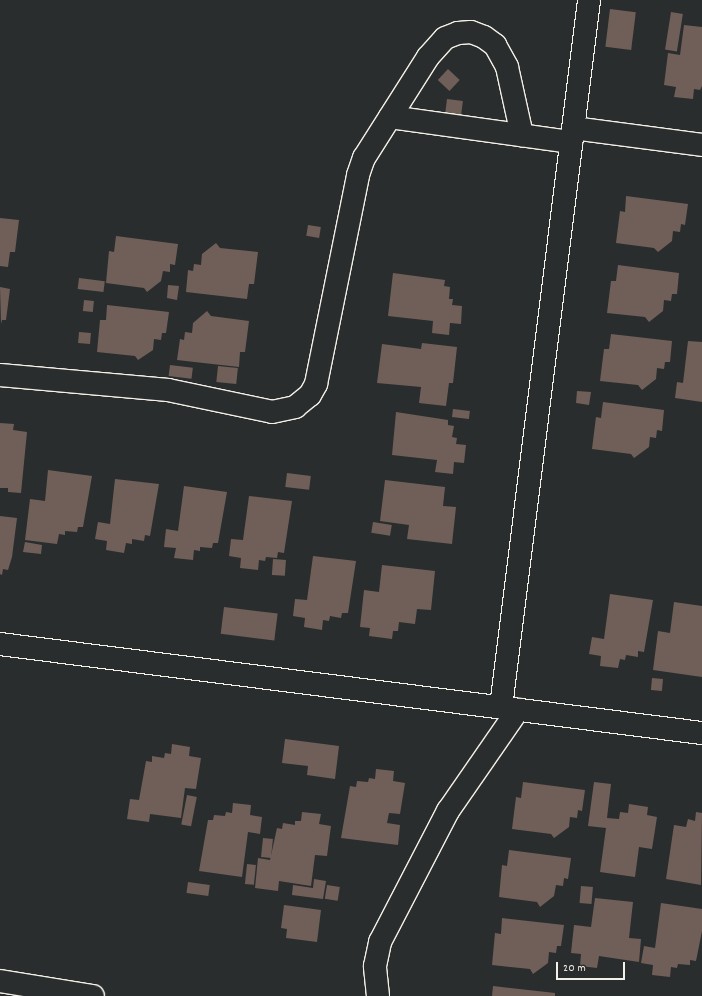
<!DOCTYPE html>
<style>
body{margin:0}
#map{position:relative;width:702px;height:996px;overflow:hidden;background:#2a2d2e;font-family:Dekko,sans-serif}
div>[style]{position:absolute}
.building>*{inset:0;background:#705f58;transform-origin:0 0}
.roads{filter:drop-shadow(1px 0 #f4f1e8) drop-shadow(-1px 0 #f4f1e8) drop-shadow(0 1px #f4f1e8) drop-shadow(0 -1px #f4f1e8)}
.minor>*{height:22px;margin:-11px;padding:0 11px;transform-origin:11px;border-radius:11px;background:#2a2d2e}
span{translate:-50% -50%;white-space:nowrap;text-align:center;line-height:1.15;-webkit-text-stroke:3px #2a2d2e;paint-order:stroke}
.scale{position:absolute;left:556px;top:962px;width:69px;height:18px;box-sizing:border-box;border:2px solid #f4f1e8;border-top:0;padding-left:5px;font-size:12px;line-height:14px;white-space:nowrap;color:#f4f1e8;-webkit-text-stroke:3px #2a2d2e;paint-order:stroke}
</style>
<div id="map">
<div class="building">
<div style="left:610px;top:9px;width:26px;height:38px;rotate:7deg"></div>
<div style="left:671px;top:12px;width:12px;height:38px;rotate:9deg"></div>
<div style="clip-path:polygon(684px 25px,702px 27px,702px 86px,700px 90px,694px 89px,693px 99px,674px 97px,676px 87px,664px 85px,668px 53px,680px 55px)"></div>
<div style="left:448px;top:69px;width:16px;height:15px;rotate:43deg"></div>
<div style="left:447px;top:99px;width:16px;height:15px;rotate:7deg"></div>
<div style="clip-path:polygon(626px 196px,688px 204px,685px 225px,681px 224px,680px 232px,673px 231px,672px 241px,658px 252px,654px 248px,616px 243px,620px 211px,625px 212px)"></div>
<div style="clip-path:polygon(0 218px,19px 220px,15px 252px,10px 252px,8px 267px,0 266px)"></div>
<div style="left:308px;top:225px;width:13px;height:11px;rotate:9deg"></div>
<div style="clip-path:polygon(116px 236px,178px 244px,175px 265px,170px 264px,170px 272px,163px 271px,161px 281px,147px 292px,144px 288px,106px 283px,109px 251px,114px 252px)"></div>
<div style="clip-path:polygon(216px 243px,220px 248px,258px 252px,254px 284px,249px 284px,247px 299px,186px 292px,188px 270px,193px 271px,194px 264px,201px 265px,202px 254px)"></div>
<div style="clip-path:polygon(618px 265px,679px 273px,677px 294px,672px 294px,671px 301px,664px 300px,663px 311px,649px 322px,645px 317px,607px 313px,611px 281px,616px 281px)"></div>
<div style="clip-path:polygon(393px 273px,445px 280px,444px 286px,450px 287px,449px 299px,453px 299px,452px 305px,462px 306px,461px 324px,450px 323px,449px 335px,432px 333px,433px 321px,388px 316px)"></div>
<div style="left:79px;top:278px;width:26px;height:11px;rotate:7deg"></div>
<div style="clip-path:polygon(168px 285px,179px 286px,177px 300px,167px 298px)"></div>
<div style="clip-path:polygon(0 287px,10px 289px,6px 320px,2px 320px,1px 324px)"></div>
<div style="left:84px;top:300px;width:10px;height:11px;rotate:6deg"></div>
<div style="clip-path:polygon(107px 305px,169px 312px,166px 333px,162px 333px,161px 340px,154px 339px,153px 350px,138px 360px,135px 356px,97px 352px,100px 320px,106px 320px)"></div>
<div style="clip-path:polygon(207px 311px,211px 316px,249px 321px,245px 352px,240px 352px,239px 367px,177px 360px,180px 339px,184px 340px,185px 332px,192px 333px,193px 323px)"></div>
<div style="left:79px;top:332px;width:12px;height:11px;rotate:5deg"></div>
<div style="clip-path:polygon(611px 334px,672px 341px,670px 362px,665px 362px,664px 369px,657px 368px,656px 379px,642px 390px,638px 385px,600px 381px,604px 349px,609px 349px)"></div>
<div style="clip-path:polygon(688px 341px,702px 342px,702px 402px,675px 398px,677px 382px,683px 383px)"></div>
<div style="clip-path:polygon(422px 343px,457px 347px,453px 383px,449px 383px,446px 406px,419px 403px,421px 387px,377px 383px,382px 344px,421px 349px)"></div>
<div style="left:170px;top:365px;width:23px;height:11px;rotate:7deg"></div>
<div style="left:218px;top:366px;width:20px;height:16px;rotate:6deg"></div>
<div style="clip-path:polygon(577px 391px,591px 392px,589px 405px,576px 403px)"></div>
<div style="clip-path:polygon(603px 402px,664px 410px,662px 431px,657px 430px,656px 438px,650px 437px,649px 447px,634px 458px,631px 454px,592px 449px,596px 417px,601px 418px)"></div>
<div style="left:453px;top:409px;width:17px;height:8px;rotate:7deg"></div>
<div style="clip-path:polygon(396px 412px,448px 420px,448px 425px,454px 426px,452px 437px,457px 438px,456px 444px,466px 445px,464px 463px,454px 462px,453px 474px,435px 472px,437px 460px,392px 455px)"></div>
<div style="clip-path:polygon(0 423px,14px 424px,13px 430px,27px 432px,21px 493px,8px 492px,8px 488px,0 488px)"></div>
<div style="clip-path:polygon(48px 470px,92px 476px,83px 527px,78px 527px,77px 532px,65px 531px,65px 535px,59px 534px,57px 544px,25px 540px,30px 499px,45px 501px)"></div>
<div style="left:287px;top:473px;width:24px;height:14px;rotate:7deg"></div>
<div style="clip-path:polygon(115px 479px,159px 484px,150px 536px,145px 535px,144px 541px,132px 539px,132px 544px,126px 543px,124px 553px,106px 550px,107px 541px,95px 539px,98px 522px,110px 524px)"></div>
<div style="clip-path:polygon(385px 480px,445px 487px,443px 506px,456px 507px,452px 544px,407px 539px,409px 525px,380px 521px)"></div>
<div style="clip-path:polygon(184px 486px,227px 492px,218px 543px,213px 543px,212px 548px,200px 547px,200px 551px,194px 550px,193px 560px,174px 558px,176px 548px,164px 547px,166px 529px,178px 531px)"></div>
<div style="clip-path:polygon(249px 496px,292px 501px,284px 553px,278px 552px,277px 558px,266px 557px,265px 561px,259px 560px,258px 570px,240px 568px,241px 558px,229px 556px,231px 539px,243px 540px)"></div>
<div style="clip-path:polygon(0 516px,17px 518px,12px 557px,8px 570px,3px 569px,2px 575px,0 574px)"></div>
<div style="left:373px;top:522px;width:19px;height:11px;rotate:9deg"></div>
<div style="clip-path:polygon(25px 542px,42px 545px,41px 554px,23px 552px)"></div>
<div style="clip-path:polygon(313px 556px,356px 561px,348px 613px,342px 613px,341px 618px,330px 616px,329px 621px,323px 620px,322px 630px,304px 627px,305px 618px,293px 616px,295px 599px,307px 600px)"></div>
<div style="left:273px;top:559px;width:13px;height:16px;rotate:4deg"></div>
<div style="clip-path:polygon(382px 565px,435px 571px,431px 610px,417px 609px,415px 624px,399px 622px,398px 631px,393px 631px,392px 639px,369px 636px,370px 628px,360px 627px,364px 590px,379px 592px)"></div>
<div style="clip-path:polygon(610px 594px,653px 600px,644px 652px,638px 651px,638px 657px,626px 655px,625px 660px,620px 659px,618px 668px,600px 666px,601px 656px,589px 654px,592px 637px,604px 639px)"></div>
<div style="clip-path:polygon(674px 602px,702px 606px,702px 677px,653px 670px,658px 631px,670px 633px)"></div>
<div style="left:224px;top:607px;width:54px;height:27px;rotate:7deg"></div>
<div style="left:652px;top:678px;width:11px;height:12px;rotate:5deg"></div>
<div style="clip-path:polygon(285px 739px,339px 746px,335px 779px,307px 775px,308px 766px,282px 763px)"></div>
<div style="clip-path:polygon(172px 744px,190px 747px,189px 756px,201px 758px,196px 789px,185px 788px,181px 818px,150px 814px,149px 822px,127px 819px,130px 799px,139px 800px,146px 761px,152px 762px,152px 756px,164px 758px,165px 753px,171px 754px)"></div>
<div style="clip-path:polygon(376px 769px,394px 771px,393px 781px,405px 783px,400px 814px,389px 813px,387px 823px,400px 825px,398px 845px,341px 838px,350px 786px,356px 787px,357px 781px,368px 782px,369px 778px,375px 779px)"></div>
<div style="clip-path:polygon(523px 782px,585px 790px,582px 811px,578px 810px,577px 818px,570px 817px,569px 827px,554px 838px,551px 834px,512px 829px,516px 797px,521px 798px)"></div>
<div style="clip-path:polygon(594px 782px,611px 784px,607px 818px,619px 819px,620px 812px,628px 813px,629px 804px,648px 807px,647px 815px,657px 817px,652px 849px,639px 847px,635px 877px,600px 872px,606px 828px,588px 826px)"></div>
<div style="left:187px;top:795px;width:10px;height:30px;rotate:11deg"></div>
<div style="clip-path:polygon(233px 803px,251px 805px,250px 815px,262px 817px,260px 834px,248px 832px,242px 877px,199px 871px,208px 820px,213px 820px,214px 815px,225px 816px,226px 812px,232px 813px)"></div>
<div style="clip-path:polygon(302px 812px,321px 814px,319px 824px,331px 826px,327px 856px,315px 855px,311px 886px,279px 881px,278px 891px,255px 888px,258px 858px,270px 860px,277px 828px,282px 829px,283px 823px,295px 825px,295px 821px,301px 821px)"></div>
<div style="clip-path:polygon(696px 812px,702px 813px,701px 885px,666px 879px,674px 825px,686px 827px,688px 819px,695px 821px)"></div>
<div style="left:263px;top:838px;width:10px;height:19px;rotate:6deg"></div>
<div style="clip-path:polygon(509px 850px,571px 858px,568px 879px,564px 878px,563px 886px,556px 885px,554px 896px,540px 907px,537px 902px,499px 897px,502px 865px,507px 866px)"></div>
<div style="left:247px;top:864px;width:9px;height:20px;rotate:6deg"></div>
<div style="clip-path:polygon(314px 879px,326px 881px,323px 899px,292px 895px,293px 885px,313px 888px)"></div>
<div style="left:188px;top:882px;width:22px;height:11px;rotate:8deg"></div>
<div style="left:327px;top:885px;width:13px;height:14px;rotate:9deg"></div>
<div style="left:581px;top:886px;width:12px;height:17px;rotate:5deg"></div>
<div style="clip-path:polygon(595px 898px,633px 902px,629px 938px,641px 939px,639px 962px,599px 956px,597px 968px,580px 966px,581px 954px,571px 953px,574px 925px,591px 927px)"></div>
<div style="clip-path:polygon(661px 903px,702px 909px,702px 931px,696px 961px,690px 960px,690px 965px,678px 964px,677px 968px,671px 967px,670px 977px,652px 975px,653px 965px,641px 963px,644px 946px,655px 948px)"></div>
<div style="clip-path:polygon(284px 905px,321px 910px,317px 942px,286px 938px,287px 929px,281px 928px)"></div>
<div style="clip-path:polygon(502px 918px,564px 925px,561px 946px,557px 946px,556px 953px,549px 952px,548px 963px,533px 974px,530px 969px,492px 965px,495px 933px,501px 934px)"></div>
<div style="clip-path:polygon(493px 986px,555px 993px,555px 996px,492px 996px)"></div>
</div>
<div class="roads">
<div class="minor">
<div style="left:390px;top:117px;width:183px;rotate:7.9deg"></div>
<div style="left:573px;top:128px;width:130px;rotate:7.5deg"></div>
<div style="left:0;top:375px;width:169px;rotate:5.1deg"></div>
<div style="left:168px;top:390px;width:106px;rotate:11.9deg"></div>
<div style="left:272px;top:412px;width:24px;rotate:-12deg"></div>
<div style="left:295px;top:407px;width:19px;rotate:-39deg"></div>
<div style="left:310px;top:395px;width:13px;rotate:-61deg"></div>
<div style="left:316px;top:384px;width:213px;rotate:-78.6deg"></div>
<div style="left:358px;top:175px;width:18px;rotate:-71deg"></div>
<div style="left:364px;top:158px;width:120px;rotate:-57.6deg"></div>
<div style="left:428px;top:57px;width:25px;rotate:-48deg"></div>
<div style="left:445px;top:38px;width:14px;rotate:-21deg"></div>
<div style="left:458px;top:33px;width:13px;rotate:-4deg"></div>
<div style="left:471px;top:32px;width:14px;rotate:21deg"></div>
<div style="left:484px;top:37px;width:14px;rotate:36deg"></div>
<div style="left:495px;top:45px;width:25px;rotate:61deg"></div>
<div style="left:507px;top:67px;width:70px;rotate:77.6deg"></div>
<div style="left:0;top:644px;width:708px;rotate:7.23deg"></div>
<div style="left:501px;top:707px;width:712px;rotate:-82.9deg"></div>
<div style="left:0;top:981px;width:94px;rotate:9.2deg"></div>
<div style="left:378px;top:996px;width:30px;rotate:-96deg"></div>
<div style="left:375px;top:966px;width:25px;rotate:-78deg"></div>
<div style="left:380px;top:942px;width:148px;rotate:-62.6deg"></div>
<div style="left:448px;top:811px;width:123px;rotate:-55.3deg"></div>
</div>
</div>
<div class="scale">20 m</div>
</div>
